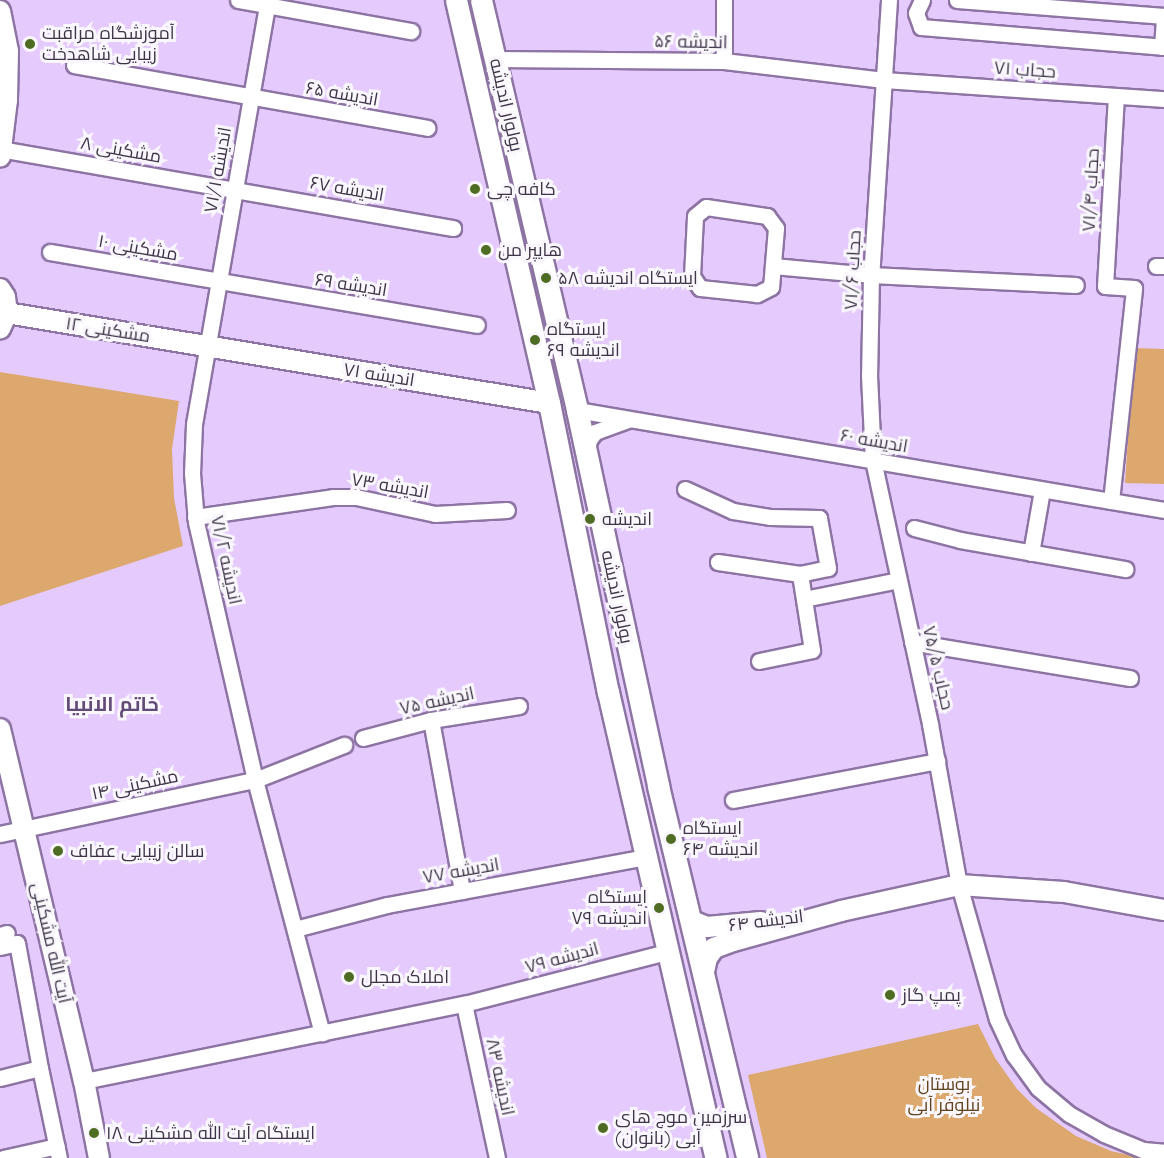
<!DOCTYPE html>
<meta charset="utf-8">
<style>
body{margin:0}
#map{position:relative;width:1164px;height:1158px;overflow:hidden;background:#e5cafd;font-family:Quicksand,Cairo,sans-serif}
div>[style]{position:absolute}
.green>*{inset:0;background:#dca86d}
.roads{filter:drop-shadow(2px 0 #8d74a3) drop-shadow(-2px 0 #8d74a3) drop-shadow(0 2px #8d74a3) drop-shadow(0 -2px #8d74a3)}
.minor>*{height:15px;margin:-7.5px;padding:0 7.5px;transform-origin:7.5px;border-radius:7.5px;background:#fff}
.tertiary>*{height:20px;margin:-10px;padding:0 10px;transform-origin:10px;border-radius:10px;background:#fff}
.secondary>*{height:21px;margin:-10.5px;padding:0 10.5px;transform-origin:10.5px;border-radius:10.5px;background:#fff}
.dots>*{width:16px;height:16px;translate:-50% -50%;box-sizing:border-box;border:3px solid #f9f7fc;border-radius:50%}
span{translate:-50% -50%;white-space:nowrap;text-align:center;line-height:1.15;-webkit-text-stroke:6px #f9f7fc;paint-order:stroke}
.poi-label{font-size:18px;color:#3e3347}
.left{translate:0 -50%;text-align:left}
.right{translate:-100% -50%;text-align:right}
.street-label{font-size:18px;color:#3e3347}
.park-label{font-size:18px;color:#63441d}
.neighbourhood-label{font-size:20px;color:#634b77;font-weight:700}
</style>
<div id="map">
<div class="green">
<div style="clip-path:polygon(1134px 348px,1164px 349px,1164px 484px,1125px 483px)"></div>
<div style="clip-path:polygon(0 372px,179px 401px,172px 449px,174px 498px,183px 546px,0 606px)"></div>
<div style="clip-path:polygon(978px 1024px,995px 1058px,1017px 1089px,1036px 1108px,1076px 1136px,1111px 1151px,1142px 1158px,767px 1158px,748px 1075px)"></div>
</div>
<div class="roads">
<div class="minor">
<div style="left:238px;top:0;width:176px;rotate:10.2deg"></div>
<div style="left:268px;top:0;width:430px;rotate:99.9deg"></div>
<div style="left:194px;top:424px;width:49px;rotate:92.3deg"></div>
<div style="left:192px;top:473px;width:49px;rotate:85.3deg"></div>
<div style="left:196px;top:522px;width:265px;rotate:77.1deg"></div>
<div style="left:255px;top:780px;width:262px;rotate:75.2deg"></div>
<div style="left:889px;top:0;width:276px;rotate:93.7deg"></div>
<div style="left:871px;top:275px;width:100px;rotate:91.1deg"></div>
<div style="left:869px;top:375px;width:85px;rotate:87.3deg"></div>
<div style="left:873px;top:460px;width:270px;rotate:77.8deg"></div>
<div style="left:930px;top:724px;width:164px;rotate:79.8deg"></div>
<div style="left:959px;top:885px;width:139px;rotate:74.2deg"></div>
<div style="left:997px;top:1019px;width:40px;rotate:65deg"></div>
<div style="left:1014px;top:1055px;width:41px;rotate:54deg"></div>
<div style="left:1038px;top:1088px;width:40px;rotate:40deg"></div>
<div style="left:1069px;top:1114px;width:40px;rotate:29.7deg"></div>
<div style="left:1104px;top:1134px;width:42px;rotate:22.3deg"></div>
<div style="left:1143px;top:1150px;width:21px;rotate:5deg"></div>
<div style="left:922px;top:0;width:14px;rotate:115deg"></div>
<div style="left:916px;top:13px;width:15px;rotate:70deg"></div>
<div style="left:921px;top:27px;width:242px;rotate:4.7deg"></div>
<div style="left:1162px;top:47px;width:26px;rotate:-86deg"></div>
<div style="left:957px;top:0;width:208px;rotate:4.4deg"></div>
<div style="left:495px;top:59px;width:229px;rotate:0.5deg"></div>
<div style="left:724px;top:61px;width:161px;rotate:6.8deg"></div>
<div style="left:884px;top:80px;width:281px;rotate:3.9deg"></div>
<div style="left:724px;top:61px;width:61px;rotate:-90deg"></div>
<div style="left:74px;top:65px;width:359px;rotate:10.1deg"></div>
<div style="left:0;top:149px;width:460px;rotate:9.9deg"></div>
<div style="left:706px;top:207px;width:62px;rotate:8.4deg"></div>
<div style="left:767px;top:216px;width:15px;rotate:53deg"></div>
<div style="left:776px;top:228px;width:59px;rotate:94.8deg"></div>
<div style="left:771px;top:287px;width:16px;rotate:153deg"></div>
<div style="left:757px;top:294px;width:57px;rotate:-174deg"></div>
<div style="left:700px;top:288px;width:14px;rotate:-124deg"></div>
<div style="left:692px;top:276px;width:60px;rotate:-87.1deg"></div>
<div style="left:695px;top:216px;width:14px;rotate:-39deg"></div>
<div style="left:50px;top:252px;width:433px;rotate:9.7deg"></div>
<div style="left:773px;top:266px;width:98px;rotate:5.2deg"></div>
<div style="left:871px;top:275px;width:205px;rotate:2.8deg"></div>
<div style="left:1156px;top:266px;width:8px"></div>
<div style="left:577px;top:410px;width:595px;rotate:9.67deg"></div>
<div style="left:587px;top:452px;width:12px;rotate:-81deg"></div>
<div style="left:589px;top:440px;width:10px;rotate:-53deg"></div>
<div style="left:595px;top:432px;width:35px;rotate:-20deg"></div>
<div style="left:685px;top:489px;width:53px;rotate:24.6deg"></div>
<div style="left:733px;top:511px;width:37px;rotate:9deg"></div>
<div style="left:770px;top:517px;width:49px;rotate:1.2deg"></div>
<div style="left:819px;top:518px;width:51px;rotate:79.8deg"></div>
<div style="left:828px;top:568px;width:29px;rotate:168deg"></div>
<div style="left:800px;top:574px;width:83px;rotate:-171.7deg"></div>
<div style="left:1111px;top:501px;width:214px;rotate:-83.8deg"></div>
<div style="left:1134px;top:288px;width:29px;rotate:-176deg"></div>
<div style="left:1105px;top:286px;width:190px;rotate:-86.7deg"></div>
<div style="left:195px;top:517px;width:139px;rotate:-8.2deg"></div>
<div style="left:333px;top:497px;width:23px"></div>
<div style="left:356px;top:497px;width:81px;rotate:12.1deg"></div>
<div style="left:435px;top:514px;width:72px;rotate:-3.2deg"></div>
<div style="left:914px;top:528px;width:48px;rotate:14.6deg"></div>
<div style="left:960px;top:540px;width:168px;rotate:10deg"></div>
<div style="left:1031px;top:553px;width:64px;rotate:-80.1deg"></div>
<div style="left:804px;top:599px;width:96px;rotate:-11.4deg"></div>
<div style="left:912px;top:642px;width:221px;rotate:9.4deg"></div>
<div style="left:759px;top:661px;width:54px;rotate:-11.7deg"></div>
<div style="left:812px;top:650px;width:77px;rotate:-99deg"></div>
<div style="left:431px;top:720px;width:174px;rotate:79.7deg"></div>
<div style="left:363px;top:738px;width:70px;rotate:-14.8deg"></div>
<div style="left:431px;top:720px;width:89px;rotate:-9deg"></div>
<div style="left:733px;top:800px;width:208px;rotate:-10.8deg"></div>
<div style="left:0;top:834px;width:261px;rotate:-12deg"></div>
<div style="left:255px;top:780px;width:96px;rotate:-21.5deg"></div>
<div style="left:295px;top:929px;width:95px;rotate:-14.6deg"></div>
<div style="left:387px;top:905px;width:253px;rotate:-10.5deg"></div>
<div style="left:0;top:935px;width:7px;rotate:-16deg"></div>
<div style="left:0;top:947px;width:17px;rotate:-13deg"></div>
<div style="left:17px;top:943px;width:127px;rotate:79.6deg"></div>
<div style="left:464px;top:1004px;width:157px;rotate:77.9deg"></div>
<div style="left:0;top:1078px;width:41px;rotate:-14deg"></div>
<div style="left:40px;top:1068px;width:92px;rotate:78.1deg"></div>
<div style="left:84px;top:1081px;width:388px;rotate:-11.5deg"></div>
<div style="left:464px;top:1004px;width:213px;rotate:-14.4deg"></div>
<div style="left:3px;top:1158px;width:55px;rotate:-12.5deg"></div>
</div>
<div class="tertiary">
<div style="left:0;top:11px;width:41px;rotate:78.7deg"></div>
<div style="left:8px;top:51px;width:49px;rotate:91.2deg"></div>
<div style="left:7px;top:100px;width:57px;rotate:97deg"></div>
<div style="left:0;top:289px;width:9px;rotate:58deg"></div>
<div style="left:5px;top:297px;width:16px;rotate:83deg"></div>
<div style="left:7px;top:313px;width:17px;rotate:114deg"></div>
<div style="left:7px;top:313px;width:549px;rotate:9.43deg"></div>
<div style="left:0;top:729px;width:362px;rotate:76.6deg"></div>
<div style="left:84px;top:1081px;width:78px;rotate:79deg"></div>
<div style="left:692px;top:921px;width:16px;rotate:22deg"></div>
<div style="left:707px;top:927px;width:54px;rotate:-5.3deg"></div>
<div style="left:704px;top:972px;width:14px;rotate:-78deg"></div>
<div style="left:707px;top:958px;width:12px;rotate:-55deg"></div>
<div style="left:714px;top:948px;width:20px;rotate:-20deg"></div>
<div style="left:733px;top:941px;width:112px;rotate:-15.5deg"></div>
<div style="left:841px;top:911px;width:121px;rotate:-12.4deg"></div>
<div style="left:959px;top:885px;width:105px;rotate:3.8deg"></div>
<div style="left:1064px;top:892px;width:102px;rotate:10.2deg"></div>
</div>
<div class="secondary">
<div style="left:456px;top:0;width:414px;rotate:77deg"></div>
<div style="left:549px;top:403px;width:295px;rotate:78.5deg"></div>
<div style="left:608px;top:692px;width:478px;rotate:77deg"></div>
<div style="left:481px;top:0;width:421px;rotate:76.8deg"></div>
<div style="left:577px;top:410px;width:385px;rotate:77.8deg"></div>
<div style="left:658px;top:786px;width:382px;rotate:76.5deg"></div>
</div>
</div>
<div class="dots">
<div style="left:30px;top:44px;background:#4e6c22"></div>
<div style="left:475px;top:189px;background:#4e6c22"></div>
<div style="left:486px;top:250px;background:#4e6c22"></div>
<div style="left:546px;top:278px;background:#4e6c22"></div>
<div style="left:535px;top:340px;background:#4e6c22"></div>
<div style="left:590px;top:519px;background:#4e6c22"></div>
<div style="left:671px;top:839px;background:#4e6c22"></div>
<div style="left:58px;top:851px;background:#4e6c22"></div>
<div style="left:659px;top:908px;background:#4e6c22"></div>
<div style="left:349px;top:977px;background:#4e6c22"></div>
<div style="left:890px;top:995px;background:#4e6c22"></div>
<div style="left:603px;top:1128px;background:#4e6c22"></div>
<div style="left:94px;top:1133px;background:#4e6c22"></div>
</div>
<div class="poi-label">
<span class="left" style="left:42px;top:44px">آموزشگاه مراقبت<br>زیبایی شاهدخت</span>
<span class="left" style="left:487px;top:189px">کافه چی</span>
<span class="left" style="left:498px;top:250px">هایپر من</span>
<span class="left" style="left:558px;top:278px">ایستگاه اندیشه ۵۸</span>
<span class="left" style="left:547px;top:340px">ایستگاه<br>اندیشه ۶۹</span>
<span class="left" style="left:602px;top:519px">اندیشه</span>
<span class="left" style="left:683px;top:839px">ایستگاه<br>اندیشه ۶۴</span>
<span class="left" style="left:70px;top:851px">سالن زیبایی عفاف</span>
<span class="right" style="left:647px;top:908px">ایستگاه<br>اندیشه ۷۹</span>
<span class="left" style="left:361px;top:977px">املاک مجلل</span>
<span class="left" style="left:902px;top:995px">پمپ گاز</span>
<span class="left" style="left:615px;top:1128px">سرزمین موج های<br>آبی (بانوان)</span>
<span class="left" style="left:106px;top:1133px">ایستگاه آیت الله مشکینی ۱۸</span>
</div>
<div class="street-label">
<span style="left:691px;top:42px;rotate:1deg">اندیشه ۵۶</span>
<span style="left:1025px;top:70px;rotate:4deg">حجاب ۷۱</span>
<span style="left:342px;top:94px;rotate:10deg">اندیشه ۶۵</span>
<span style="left:506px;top:105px;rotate:77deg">بولوار اندیشه</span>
<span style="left:121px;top:150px;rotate:10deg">مشکینی ۸</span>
<span style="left:218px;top:170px;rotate:-80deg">اندیشه ۷۱/۱</span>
<span style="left:347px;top:189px;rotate:10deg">اندیشه ۶۷</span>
<span style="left:1091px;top:190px;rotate:-87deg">حجاب ۷۱/۴</span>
<span style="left:138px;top:248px;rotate:10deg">مشکینی ۱۰</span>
<span style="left:853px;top:270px;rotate:-87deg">حجاب ۷۱/۶</span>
<span style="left:351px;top:285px;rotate:9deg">اندیشه ۶۹</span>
<span style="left:108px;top:330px;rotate:9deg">مشکینی ۱۲</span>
<span style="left:379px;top:375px;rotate:9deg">اندیشه ۷۱</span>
<span style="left:874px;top:441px;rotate:10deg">اندیشه ۶۰</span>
<span style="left:390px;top:486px;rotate:10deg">اندیشه ۷۳</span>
<span style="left:226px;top:560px;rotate:78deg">اندیشه ۷۱/۲</span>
<span style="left:617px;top:597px;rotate:78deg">بولوار اندیشه</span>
<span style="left:938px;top:668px;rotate:77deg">حجاب ۷۵/۵</span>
<span style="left:437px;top:701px;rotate:-12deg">اندیشه ۷۵</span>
<span style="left:135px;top:785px;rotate:-12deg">مشکینی ۱۴</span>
<span style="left:461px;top:871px;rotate:-10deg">اندیشه ۷۷</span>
<span style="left:766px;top:921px;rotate:-7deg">اندیشه ۶۴</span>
<span style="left:51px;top:943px;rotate:77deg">آیت الله مشکینی</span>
<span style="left:562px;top:958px;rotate:-15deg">اندیشه ۷۹</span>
<span style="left:500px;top:1077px;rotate:78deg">اندیشه ۸۳</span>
</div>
<div class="park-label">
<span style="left:944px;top:1095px">بوستان<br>نیلوفر آبی</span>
</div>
<div class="neighbourhood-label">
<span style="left:112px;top:703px">خاتم الانبیا</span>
</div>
</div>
